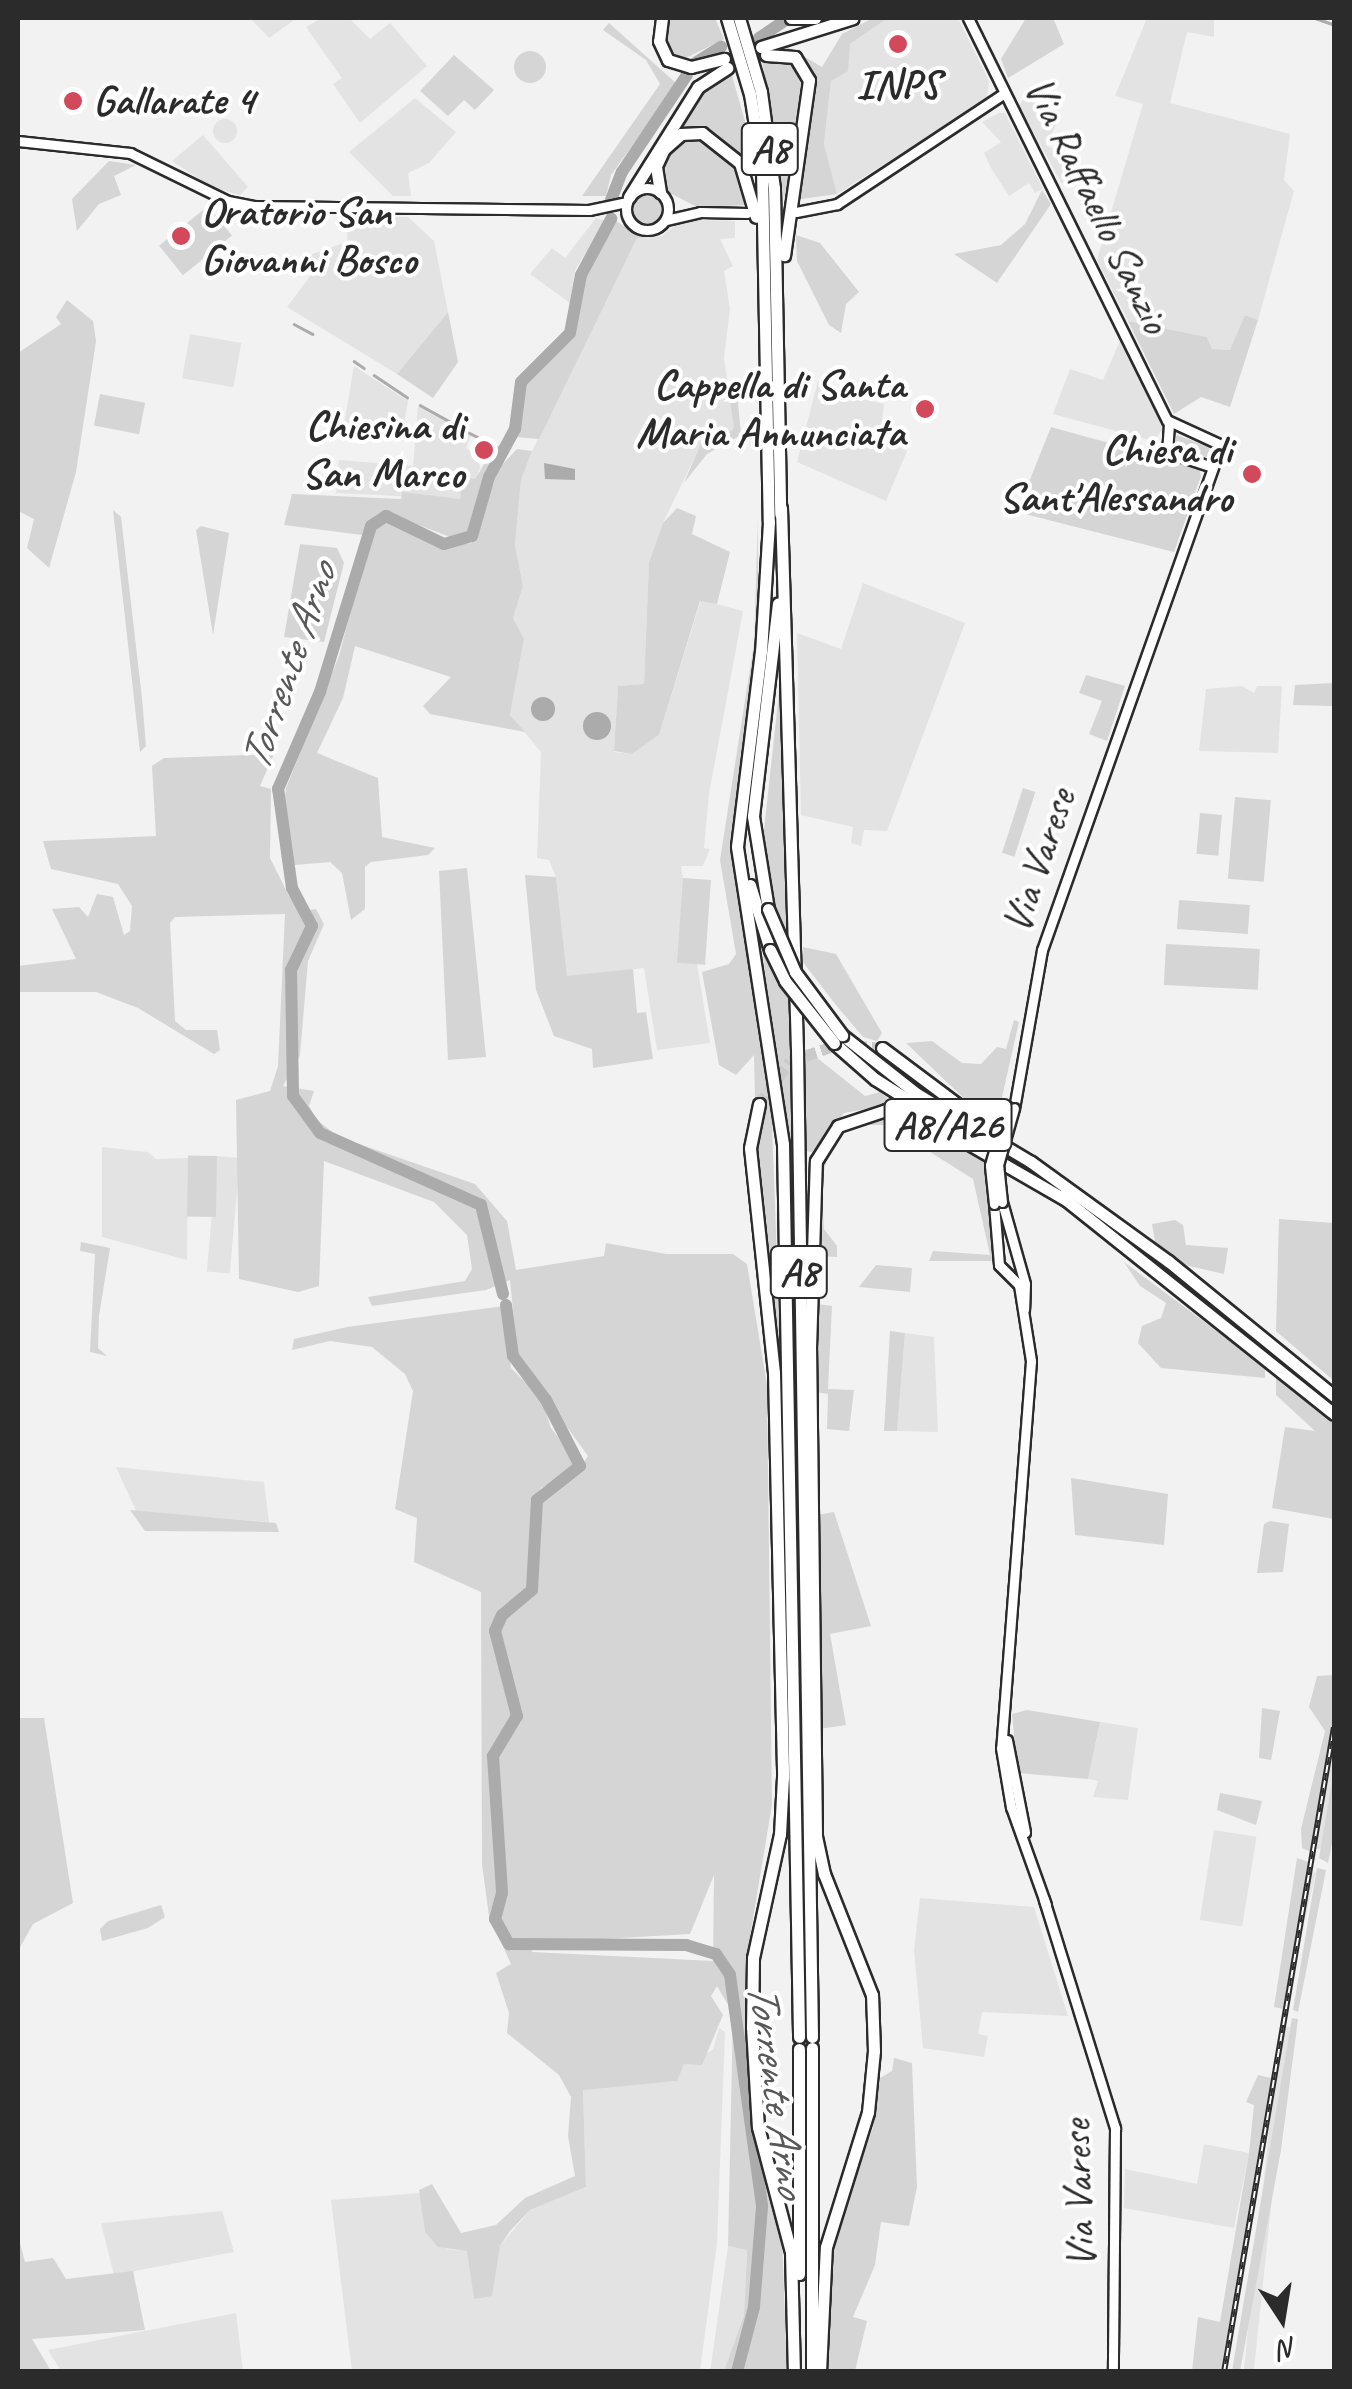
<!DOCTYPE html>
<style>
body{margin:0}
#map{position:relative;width:1352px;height:2389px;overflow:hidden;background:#f2f2f2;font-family:Caveat,sans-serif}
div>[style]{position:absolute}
.built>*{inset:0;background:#e3e3e3;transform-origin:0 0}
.round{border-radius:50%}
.green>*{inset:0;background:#d5d5d5;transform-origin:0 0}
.water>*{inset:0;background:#ababab}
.stream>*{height:2.5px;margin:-1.25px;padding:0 1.25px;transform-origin:1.25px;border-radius:1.25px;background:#ababab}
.river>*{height:12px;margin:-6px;padding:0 6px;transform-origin:6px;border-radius:6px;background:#ababab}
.motorway-tunnel>*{height:11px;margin-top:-5.5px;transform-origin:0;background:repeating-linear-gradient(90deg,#cacaca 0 11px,transparent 0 16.5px)}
.roads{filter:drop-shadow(2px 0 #2b2b2b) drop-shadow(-2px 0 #2b2b2b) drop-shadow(0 2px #2b2b2b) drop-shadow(0 -2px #2b2b2b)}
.secondary>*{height:9px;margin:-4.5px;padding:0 4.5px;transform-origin:4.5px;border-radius:4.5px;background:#fff}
.secondary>.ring{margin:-4.5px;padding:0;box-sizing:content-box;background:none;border:9px solid #fff;border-radius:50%}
.motorway>*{height:11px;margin:-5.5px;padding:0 5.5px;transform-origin:5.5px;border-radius:5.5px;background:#fff}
.rail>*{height:6px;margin-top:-3px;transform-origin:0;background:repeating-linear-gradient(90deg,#fff 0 8px,#2b2b2b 0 16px);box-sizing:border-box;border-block:2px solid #2b2b2b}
.bridges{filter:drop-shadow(2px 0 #2b2b2b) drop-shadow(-2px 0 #2b2b2b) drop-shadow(0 2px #2b2b2b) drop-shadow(0 -2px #2b2b2b)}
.secondary-bridge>*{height:9px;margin:-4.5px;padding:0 4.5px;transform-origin:4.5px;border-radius:4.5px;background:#fff}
.motorway-bridge>*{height:11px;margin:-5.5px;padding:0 5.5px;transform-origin:5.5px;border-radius:5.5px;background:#fff}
.dots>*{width:28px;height:28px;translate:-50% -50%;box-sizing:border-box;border:5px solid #fff;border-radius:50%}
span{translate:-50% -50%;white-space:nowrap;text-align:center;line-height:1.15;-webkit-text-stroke:8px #fff;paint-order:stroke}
.shield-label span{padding:2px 8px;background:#fff;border:2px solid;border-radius:8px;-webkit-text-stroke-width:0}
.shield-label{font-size:40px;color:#2b2b2b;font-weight:700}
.poi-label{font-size:42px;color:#2b2b2b;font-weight:700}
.left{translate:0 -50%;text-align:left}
.right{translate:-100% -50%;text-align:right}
.street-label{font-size:42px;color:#2b2b2b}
.water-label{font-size:45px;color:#585858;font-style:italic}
.frame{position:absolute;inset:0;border:20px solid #2b2b2b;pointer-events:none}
.north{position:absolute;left:1232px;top:2269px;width:100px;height:100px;-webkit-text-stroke:8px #fff;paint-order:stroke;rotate:168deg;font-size:28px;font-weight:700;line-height:40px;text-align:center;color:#2b2b2b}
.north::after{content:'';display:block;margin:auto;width:35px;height:45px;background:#2b2b2b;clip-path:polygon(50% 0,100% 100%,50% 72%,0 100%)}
</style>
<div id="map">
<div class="built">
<div style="clip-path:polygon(250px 18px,292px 18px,294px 20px,269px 38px)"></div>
<div style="clip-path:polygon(322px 18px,349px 18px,370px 39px,390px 23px,427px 66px,360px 123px,333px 84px,342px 78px,306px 27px)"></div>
<div style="clip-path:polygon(888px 18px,958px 18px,989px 81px,987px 99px,837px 194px,824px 144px,831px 81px,850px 44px)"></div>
<div style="clip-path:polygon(1147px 18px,1214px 18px,1214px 37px,1187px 32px,1170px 103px,1290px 134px,1284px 180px,1294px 191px,1258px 320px,1245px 315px,1231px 350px,1212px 349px,1207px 337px,1128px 321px,1097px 260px,1143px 104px,1115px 96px)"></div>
<div style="clip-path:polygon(415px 98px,456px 132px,429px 163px,408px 173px,411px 196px,393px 196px,349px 152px)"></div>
<div style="clip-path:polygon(1024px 98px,1061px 116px,1045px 145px,1072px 157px,1062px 184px,1019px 106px)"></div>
<div style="clip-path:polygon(999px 113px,1005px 113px,1043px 189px,1035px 193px,1029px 183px,1009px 196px,991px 168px,984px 153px,1001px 142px,982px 122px)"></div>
<div class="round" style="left:213px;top:119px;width:24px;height:24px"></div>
<div style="clip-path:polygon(203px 135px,248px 187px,240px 195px,211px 187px,172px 161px)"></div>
<div style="clip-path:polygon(348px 216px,408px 217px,434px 241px,448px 312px,397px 374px,287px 307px,314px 271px,312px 254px,347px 242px)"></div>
<div style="clip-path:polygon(596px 218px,606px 221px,575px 270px,570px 303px,530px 274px,552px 248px,565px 258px)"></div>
<div style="clip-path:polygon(683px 219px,735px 221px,735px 238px,720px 239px,733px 266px,724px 271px,730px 309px,724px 358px,734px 428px,711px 448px,701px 444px,663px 523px,649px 562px,644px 684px,618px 686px,614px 752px,632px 754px,659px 735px,701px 600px,743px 611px,709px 794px,704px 848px,710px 849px,703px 866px,681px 866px,710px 1043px,657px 1050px,644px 968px,567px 977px,556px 877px,549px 860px,537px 858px,541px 752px,510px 715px,524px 639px,513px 618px,523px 586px,515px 545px,521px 480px,532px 451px,637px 238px,662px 236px)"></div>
<div style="left:190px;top:334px;width:52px;height:45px;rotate:10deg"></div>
<div style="clip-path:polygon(1120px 341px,1164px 428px,1153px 441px,1053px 414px,1070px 369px,1103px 380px)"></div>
<div style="clip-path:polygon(354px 366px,408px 401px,403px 430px,344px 425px)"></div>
<div style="clip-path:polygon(818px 381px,829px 391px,884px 404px,880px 438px,907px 451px,886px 501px,797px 462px)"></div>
<div style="clip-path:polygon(418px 406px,471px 436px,466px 448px,478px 456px,480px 468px,475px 480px,462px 478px,460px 499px,336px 493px,339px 460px,413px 466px)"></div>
<div style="clip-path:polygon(863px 583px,965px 623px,887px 831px,864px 830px,861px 846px,851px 843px,853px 827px,801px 815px,797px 633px,841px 649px)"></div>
<div style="clip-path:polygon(1242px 686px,1254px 693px,1257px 686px,1282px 686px,1278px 753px,1199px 751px,1206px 689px)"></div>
<div style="clip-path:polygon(102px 1147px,148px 1152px,156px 1159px,188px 1158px,187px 1260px,102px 1237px)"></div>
<div style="left:217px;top:1156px;width:23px;height:116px;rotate:5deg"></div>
<div style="clip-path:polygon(905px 1333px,934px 1337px,938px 1432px,897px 1431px)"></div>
<div style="clip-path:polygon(116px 1467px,264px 1482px,269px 1522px,136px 1511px)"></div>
<div style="clip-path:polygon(1334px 1712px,1334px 1769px,1321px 1849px,1312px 1848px)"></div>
<div style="clip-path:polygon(1100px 1722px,1138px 1728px,1128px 1800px,1093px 1797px,1098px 1781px,1088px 1779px)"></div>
<div style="left:1214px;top:1830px;width:43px;height:91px;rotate:9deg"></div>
<div style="left:1307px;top:1871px;width:9px;height:134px;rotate:13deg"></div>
<div style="clip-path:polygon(920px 1898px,1034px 1907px,1068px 2016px,982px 2012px,978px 2034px,988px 2036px,984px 2057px,923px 2048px,914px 1950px)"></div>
<div style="left:1280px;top:2026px;width:10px;height:351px;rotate:6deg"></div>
<div style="clip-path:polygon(719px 2028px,725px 2032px,717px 2243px,700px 2371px,352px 2371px,331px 2200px,420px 2193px,425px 2232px,447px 2249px,468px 2251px,474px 2299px,500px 2246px,530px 2210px,586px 2187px,583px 2089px,676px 2081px,684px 2064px,713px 2050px)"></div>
<div style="clip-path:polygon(1204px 2144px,1249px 2153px,1234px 2228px,1124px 2208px,1125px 2169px,1197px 2184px)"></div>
<div style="clip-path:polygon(222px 2211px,234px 2252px,114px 2275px,101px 2223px)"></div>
<div style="clip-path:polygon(728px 2246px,747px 2249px,744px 2315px,724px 2371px,710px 2372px)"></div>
<div style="clip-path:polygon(236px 2313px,243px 2371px,61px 2371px,48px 2350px)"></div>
</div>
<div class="green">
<div style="clip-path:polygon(669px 18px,715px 18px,724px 39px,682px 60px,670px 56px,663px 32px)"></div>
<div style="clip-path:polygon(873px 18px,888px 18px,850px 44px,848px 71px,831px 81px,824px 144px,837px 194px,794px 200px,811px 73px,792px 51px,765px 52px,786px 46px,822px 67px,842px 34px)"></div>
<div style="clip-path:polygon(1026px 18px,1053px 18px,1064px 44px,1008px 78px,1001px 59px)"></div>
<div style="clip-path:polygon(609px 23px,677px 84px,611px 175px,606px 196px,582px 196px,660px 84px,646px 60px,603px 30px)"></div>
<div class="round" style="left:514px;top:51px;width:32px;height:32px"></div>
<div style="clip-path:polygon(454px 55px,494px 90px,475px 110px,464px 100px,448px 116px,420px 91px)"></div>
<div style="clip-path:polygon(791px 59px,804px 92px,784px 199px,762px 60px)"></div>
<div style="clip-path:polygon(731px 72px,750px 139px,750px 172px,717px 134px,675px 130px,706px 85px)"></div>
<div style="clip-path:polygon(688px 140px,709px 140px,737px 164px,749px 205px,697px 207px,666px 191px,665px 160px)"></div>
<div style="clip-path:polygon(109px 161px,136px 165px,114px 176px,121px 195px,99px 204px,77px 231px,72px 199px)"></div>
<div style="clip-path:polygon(1042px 190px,1051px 204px,997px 283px,954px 254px,1001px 245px,1025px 224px)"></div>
<div class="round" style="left:631px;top:193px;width:32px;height:32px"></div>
<div style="left:208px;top:206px;width:38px;height:63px;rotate:51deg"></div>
<div style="clip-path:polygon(616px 221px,637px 234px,662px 236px,637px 238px,539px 439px,515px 437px,523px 384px,570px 336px,584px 276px)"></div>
<div style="clip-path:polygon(796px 235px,820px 243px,859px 292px,846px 304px,841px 333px,829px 325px,797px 261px)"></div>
<div style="clip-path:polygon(67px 300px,93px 321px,96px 341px,76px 472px,49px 568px,27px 548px,34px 519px,18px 511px,18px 353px,61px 324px,56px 317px)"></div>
<div style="clip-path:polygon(448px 312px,458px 362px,433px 398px,397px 374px)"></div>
<div style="clip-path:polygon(1245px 315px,1258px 320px,1230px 407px,1201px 397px,1174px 414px,1128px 321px,1207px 337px,1212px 349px,1230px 350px)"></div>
<div style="clip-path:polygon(727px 381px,736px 382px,741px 435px,707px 454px,684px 483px,701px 443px,712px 448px,734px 428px)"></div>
<div style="left:100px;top:394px;width:46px;height:32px;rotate:11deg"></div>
<div style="clip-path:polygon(1051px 427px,1199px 468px,1201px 476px,1174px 552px,1017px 512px)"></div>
<div style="clip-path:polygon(1177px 435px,1209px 447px,1210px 458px,1170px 449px)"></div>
<div style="clip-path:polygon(494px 448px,498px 451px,470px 530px,458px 540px,387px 513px,376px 515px,362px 535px,284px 525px,292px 494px,401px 499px,402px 492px,460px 499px,462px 477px,475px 479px)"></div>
<div style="clip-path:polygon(517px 449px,532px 451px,521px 480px,515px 545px,523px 586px,513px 618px,524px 639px,510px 715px,525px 732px,430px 714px,423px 706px,451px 677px,355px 646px,343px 698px,317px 753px,378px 778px,382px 837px,435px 848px,428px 855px,371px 862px,365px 867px,365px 909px,351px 920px,342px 873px,330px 862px,295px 865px,288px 856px,283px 813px,286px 788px,339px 656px,370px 536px,385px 520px,445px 546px,472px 543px,499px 468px)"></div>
<div style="clip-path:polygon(677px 508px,696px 516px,692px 534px,730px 552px,717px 604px,700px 601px,659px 735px,632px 754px,614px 751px,618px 686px,644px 684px,649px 562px,663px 523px)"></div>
<div style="clip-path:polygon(113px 510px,121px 517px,142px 698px,146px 746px,140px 752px)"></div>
<div style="clip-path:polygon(758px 518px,758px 625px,733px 849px,771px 1098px,782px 1394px,755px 1151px,762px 1107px,755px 1101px,754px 1055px,736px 1075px,719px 1065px,702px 972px,729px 964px,736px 954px,720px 860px,754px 643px)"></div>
<div style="clip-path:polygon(201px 526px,229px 533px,213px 635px,196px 530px)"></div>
<div style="clip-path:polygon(300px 544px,337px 548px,344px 563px,324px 642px,284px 637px)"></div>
<div style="clip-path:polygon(782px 665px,785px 848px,790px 944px,775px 914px,763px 839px)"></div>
<div style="clip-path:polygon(1086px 675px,1125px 686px,1107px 741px,1089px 734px,1102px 701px,1079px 693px)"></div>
<div style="clip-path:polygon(1334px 683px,1334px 706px,1293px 705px,1295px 685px)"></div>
<div style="clip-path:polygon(evenodd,274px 754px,260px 786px,271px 789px,270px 858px,289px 896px,301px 911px,316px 909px,324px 924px,308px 961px,300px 1055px,283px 1086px,314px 1091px,309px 1106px,317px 1120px,339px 1137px,475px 1184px,507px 1221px,516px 1270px,604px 1256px,606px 1243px,666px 1254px,733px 1254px,747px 1264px,767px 1385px,772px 1805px,750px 1936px,747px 2081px,761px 2167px,782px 2238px,787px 2371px,724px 2371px,744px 2315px,747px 2250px,728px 2246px,733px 2013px,717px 1986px,711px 1996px,723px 2015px,702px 2065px,684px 2064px,677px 2081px,583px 2090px,586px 2187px,530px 2210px,510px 2231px,500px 2246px,492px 2296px,474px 2299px,467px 2251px,438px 2247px,425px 2232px,419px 2190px,432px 2184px,461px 2233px,496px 2225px,525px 2198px,575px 2176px,568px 2136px,571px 2097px,559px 2075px,507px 2033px,509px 2013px,496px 1973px,511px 1964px,489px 1916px,482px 1864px,481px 1592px,414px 1562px,417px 1518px,395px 1509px,413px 1391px,405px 1374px,372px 1347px,330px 1341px,292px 1350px,294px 1339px,347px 1327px,504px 1306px,511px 1368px,541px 1398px,551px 1428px,576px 1460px,566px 1476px,541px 1488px,532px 1510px,532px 1539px,541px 1500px,573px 1478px,588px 1456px,518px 1360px,510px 1280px,486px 1290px,372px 1306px,368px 1297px,465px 1281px,472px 1269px,467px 1235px,434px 1202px,324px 1161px,319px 1286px,298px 1292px,239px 1279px,236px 1100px,270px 1091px,278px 1066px,285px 914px,175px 917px,170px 923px,175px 1021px,186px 1030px,217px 1030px,220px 1050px,214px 1054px,138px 1008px,96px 992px,18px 992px,18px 966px,76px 959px,52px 909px,79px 907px,88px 917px,97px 894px,113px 897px,124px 935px,130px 931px,132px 906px,118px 884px,51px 869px,43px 841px,156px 836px,152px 766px,164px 758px,274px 754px,714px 1875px,713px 1961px,532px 1952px,532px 1943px,690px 1934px,714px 1875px)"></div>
<div style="left:1023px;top:788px;width:13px;height:68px;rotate:18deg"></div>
<div style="left:1235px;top:797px;width:36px;height:82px;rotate:5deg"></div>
<div style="left:1200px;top:813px;width:22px;height:41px;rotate:5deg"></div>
<div style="clip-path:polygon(467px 868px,486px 1057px,448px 1060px,439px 871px)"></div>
<div style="clip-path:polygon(525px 875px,556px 877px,567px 976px,633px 969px,637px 1013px,646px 1012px,653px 1059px,593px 1068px,592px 1049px,554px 1036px,536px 990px)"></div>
<div style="left:683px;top:878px;width:28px;height:85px;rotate:4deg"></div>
<div style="left:1179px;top:900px;width:71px;height:29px;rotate:4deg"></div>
<div style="left:1166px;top:944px;width:94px;height:41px;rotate:3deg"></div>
<div style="clip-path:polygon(803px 947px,836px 954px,882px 1033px,877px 1041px,863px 1037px,836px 1005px,802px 961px)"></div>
<div style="clip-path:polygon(767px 955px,792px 1002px,794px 1197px,763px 956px)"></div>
<div style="clip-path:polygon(1014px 1020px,1019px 1022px,995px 1128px,906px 1043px,932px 1041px,962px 1063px,981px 1064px,997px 1047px,1006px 1049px)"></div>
<div style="clip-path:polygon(806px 1049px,865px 1096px,880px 1092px,894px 1104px,844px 1113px,812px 1152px,805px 1151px)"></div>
<div style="clip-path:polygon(877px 1115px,918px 1124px,984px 1160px,999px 1244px,991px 1261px,929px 1261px,933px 1251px,990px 1255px,973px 1179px,887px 1125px,847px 1125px)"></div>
<div style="clip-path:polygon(831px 1143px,821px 1183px,824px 1229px,837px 1246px,837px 1257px,817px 1256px,821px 1158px)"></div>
<div style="left:217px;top:1156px;width:61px;height:29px;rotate:91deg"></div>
<div style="clip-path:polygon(1279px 1219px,1334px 1223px,1334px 1381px,1276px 1331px)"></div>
<div style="clip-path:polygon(1175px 1220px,1183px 1225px,1186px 1245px,1228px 1248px,1224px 1274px,1185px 1265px,1156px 1247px,1152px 1224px)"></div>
<div style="clip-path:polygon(81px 1242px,110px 1248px,99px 1316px,98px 1348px,107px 1356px,90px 1352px,95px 1254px,80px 1251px)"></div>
<div style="clip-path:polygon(1124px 1262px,1265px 1367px,1265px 1378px,1161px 1368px,1138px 1343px,1142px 1326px,1161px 1318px,1166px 1303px,1140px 1286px)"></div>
<div style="clip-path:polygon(876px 1265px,912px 1268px,910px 1292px,859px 1287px)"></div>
<div style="clip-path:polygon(817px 1304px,832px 1306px,828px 1389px,854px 1390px,849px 1431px,827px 1429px,828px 1394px,815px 1392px)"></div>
<div style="clip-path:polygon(890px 1331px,905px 1333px,897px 1431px,884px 1431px)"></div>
<div style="clip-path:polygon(1276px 1374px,1334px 1421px,1334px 1519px,1272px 1508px,1285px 1427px,1315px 1431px,1276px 1395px)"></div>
<div style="clip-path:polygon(1071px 1478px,1168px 1494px,1164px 1545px,1075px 1535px)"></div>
<div style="clip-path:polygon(130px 1510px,276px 1523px,279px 1532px,145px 1531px)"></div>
<div style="clip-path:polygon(834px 1512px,871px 1626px,830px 1634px,846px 1725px,819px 1729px,817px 1515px)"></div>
<div style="clip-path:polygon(1270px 1521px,1289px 1524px,1283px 1572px,1257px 1573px,1264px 1524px)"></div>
<div style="clip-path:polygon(1334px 1661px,1334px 1712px,1311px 1852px,1302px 1848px,1301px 1829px,1325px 1731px,1309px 1707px,1317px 1676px,1333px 1675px)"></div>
<div style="clip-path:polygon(1262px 1708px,1280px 1711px,1271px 1760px,1259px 1758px)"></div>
<div style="clip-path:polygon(1027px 1710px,1100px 1722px,1088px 1779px,1018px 1773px,1012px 1714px)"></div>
<div style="clip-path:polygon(18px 1718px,44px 1718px,73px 1903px,33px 1924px,18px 1951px)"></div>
<div style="clip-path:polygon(1334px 1769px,1334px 1833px,1328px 1863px,1319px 1858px)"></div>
<div style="clip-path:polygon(1220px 1793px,1262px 1801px,1256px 1825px,1217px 1810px)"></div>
<div style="clip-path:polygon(1297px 1858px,1309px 1862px,1283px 2009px,1274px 2007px)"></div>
<div style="clip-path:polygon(1317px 1868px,1326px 1870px,1298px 2012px,1293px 2010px)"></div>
<div style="clip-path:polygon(161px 1905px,165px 1917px,148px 1928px,102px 1941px,100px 1929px,108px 1921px)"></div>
<div style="clip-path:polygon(1292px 2018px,1298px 2019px,1281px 2150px,1240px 2371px,1232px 2371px)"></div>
<div style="clip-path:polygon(894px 2058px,912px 2063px,917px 2187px,909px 2226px,881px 2222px,875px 2265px,853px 2317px,867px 2321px,855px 2371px,823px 2372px,830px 2245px,873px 2128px,880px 2078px,892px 2071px)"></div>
<div style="clip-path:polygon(1258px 2075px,1271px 2078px,1221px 2371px,1192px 2371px,1198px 2317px,1220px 2322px,1249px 2153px,1254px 2105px,1246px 2102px)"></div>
<div style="clip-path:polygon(18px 2235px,25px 2262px,53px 2258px,66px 2279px,133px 2271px,145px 2330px,32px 2339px,51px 2371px,18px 2371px)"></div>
</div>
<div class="water">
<div style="clip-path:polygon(544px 463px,575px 469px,575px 480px,545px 479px)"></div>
<div class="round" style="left:531px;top:697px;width:24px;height:24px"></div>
<div class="round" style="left:583px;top:712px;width:28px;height:28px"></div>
</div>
<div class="stream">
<div style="left:1315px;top:18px;width:18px;rotate:19deg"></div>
<div style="left:294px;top:324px;width:21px;rotate:28deg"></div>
<div style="left:354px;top:361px;width:12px;rotate:35deg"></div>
<div style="left:374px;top:375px;width:40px;rotate:34deg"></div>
<div style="left:420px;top:405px;width:39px;rotate:29deg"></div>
<div style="left:458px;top:427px;width:53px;rotate:27.1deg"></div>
</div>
<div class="river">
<div style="left:759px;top:38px;width:29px;rotate:-34deg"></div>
<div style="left:695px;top:63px;width:31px;rotate:-32deg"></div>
<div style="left:611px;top:200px;width:30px;rotate:-69deg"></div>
<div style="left:622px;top:172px;width:117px;rotate:-56.2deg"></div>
<div style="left:503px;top:1294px;width:92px;rotate:-103.9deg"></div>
<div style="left:481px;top:1205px;width:176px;rotate:-155.9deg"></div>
<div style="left:320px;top:1133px;width:46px;rotate:-126.1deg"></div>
<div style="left:293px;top:1096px;width:126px;rotate:-90.9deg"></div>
<div style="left:291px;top:970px;width:49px;rotate:-64.5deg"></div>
<div style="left:312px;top:926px;width:43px;rotate:-117.8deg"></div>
<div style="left:292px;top:888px;width:100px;rotate:-98deg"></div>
<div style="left:278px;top:789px;width:106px;rotate:-66.6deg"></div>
<div style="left:320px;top:692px;width:174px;rotate:-72.9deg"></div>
<div style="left:371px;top:526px;width:18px;rotate:-34deg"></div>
<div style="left:386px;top:516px;width:64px;rotate:25.8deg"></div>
<div style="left:444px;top:544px;width:29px;rotate:-16deg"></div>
<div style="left:472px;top:536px;width:61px;rotate:-73.9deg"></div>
<div style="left:489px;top:477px;width:55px;rotate:-61.6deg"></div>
<div style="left:515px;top:429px;width:47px;rotate:-82.7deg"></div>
<div style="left:521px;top:382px;width:69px;rotate:-45deg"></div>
<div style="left:570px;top:333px;width:59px;rotate:-79.3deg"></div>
<div style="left:581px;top:275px;width:64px;rotate:-61.8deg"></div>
<div style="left:506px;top:1305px;width:51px;rotate:82.2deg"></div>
<div style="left:513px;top:1356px;width:55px;rotate:53.1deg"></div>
<div style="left:546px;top:1400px;width:74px;rotate:62.7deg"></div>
<div style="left:580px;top:1466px;width:55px;rotate:141.7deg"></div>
<div style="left:537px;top:1500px;width:90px;rotate:93.2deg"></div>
<div style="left:532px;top:1590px;width:39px;rotate:140deg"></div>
<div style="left:502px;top:1615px;width:17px;rotate:114deg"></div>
<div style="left:495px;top:1631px;width:88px;rotate:75.5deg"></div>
<div style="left:517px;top:1716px;width:47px;rotate:121deg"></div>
<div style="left:493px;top:1756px;width:137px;rotate:86.2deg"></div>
<div style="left:502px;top:1893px;width:27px;rotate:105deg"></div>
<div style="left:495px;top:1919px;width:29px;rotate:61deg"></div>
<div style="left:509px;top:1944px;width:177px;rotate:0.3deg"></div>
<div style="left:686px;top:1945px;width:31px;rotate:17deg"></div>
<div style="left:716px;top:1954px;width:25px;rotate:56deg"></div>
<div style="left:730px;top:1975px;width:234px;rotate:82.1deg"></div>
<div style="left:762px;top:2207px;width:100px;rotate:94.6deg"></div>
<div style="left:754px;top:2307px;width:67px;rotate:104.7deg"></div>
</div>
<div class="motorway-tunnel">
<div style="left:759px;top:1104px;width:53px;rotate:-54.2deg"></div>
<div style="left:790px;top:1061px;width:52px;rotate:-19.1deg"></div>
<div style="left:839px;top:1044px;width:43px;rotate:5.3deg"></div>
</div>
<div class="roads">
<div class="secondary">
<div style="left:968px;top:18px;width:449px;rotate:63.7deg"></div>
<div style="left:1167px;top:420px;width:60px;rotate:24.8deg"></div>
<div style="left:1221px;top:445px;width:536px;rotate:109.52deg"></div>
<div style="left:1042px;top:950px;width:160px;rotate:100deg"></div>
<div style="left:18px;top:141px;width:113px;rotate:6.1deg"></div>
<div style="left:130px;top:153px;width:109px;rotate:26.1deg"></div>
<div style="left:228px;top:201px;width:26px;rotate:11deg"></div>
<div style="left:254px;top:206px;width:335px;rotate:0.7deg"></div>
<div style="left:589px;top:210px;width:39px;rotate:-12deg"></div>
<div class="ring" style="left:626px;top:188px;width:33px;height:33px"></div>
<div style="left:796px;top:212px;width:42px;rotate:-11deg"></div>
<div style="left:837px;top:204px;width:201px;rotate:-33.5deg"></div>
<div style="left:666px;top:220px;width:35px;rotate:-13deg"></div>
<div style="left:700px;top:212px;width:47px;rotate:1.2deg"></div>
<div style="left:1169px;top:424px;width:28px;rotate:94deg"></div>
<div style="left:1167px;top:452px;width:47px;rotate:18.4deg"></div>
<div style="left:1002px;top:1202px;width:85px;rotate:74.3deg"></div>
<div style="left:1025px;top:1284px;width:25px;rotate:92deg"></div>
<div style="left:994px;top:1204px;width:61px;rotate:85.3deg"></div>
<div style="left:999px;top:1265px;width:28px;rotate:45deg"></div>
<div style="left:1019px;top:1285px;width:77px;rotate:81deg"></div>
<div style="left:1031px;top:1361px;width:388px;rotate:94.4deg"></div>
<div style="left:1001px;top:1748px;width:60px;rotate:80.4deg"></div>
<div style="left:1011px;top:1807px;width:104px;rotate:70.3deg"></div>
<div style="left:1007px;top:1740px;width:94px;rotate:78.9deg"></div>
<div style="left:1044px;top:1900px;width:239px;rotate:72.7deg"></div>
<div style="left:1115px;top:2128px;width:244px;rotate:90.5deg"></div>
</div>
<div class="motorway">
<div style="left:662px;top:18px;width:23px;rotate:97deg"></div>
<div style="left:659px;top:41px;width:21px;rotate:65deg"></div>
<div style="left:668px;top:60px;width:24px;rotate:17deg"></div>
<div style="left:691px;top:67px;width:34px;rotate:-14deg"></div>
<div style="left:727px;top:18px;width:79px;rotate:73.2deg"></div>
<div style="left:750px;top:94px;width:76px;rotate:80.9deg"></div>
<div style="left:762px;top:169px;width:353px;rotate:88.9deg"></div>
<div style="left:769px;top:522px;width:129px;rotate:93.5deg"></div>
<div style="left:761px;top:651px;width:197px;rotate:97deg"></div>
<div style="left:737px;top:847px;width:301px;rotate:81.2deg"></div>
<div style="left:783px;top:1144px;width:893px;rotate:88.97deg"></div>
<div style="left:739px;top:18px;width:77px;rotate:73.4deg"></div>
<div style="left:761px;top:92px;width:97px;rotate:82.3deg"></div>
<div style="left:774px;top:188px;width:326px;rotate:88.9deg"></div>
<div style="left:791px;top:18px;width:24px"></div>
<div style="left:761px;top:47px;width:96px;rotate:-17.5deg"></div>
<div style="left:766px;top:55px;width:29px;rotate:4deg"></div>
<div style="left:795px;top:57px;width:27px;rotate:59deg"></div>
<div style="left:809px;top:80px;width:177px;rotate:98.1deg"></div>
<div style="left:660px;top:192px;width:26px;rotate:-99deg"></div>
<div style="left:656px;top:166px;width:19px;rotate:-65deg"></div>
<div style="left:664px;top:149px;width:23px;rotate:-41deg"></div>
<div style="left:681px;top:134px;width:21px;rotate:-3deg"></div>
<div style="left:702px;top:133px;width:48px;rotate:38.3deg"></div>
<div style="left:740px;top:163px;width:56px;rotate:73.5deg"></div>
<div style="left:629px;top:197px;width:130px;rotate:-57.9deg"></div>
<div style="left:698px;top:87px;width:35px;rotate:-33deg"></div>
<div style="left:781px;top:508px;width:541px;rotate:88.31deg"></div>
<div style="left:797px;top:1049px;width:988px;rotate:89.13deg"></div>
<div style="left:750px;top:885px;width:68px;rotate:72.9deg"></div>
<div style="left:768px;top:909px;width:94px;rotate:-99.2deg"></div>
<div style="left:753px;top:816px;width:214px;rotate:-83.3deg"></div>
<div style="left:842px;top:1035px;width:95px;rotate:38.2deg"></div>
<div style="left:917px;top:1094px;width:133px;rotate:30.8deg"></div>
<div style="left:1031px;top:1162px;width:169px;rotate:35.9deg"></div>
<div style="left:1168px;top:1261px;width:214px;rotate:39.1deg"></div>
<div style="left:834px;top:1043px;width:55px;rotate:41.3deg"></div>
<div style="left:875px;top:1079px;width:86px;rotate:32.2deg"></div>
<div style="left:882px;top:1048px;width:144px;rotate:36.8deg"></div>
<div style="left:759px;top:1104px;width:45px;rotate:101.6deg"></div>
<div style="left:750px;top:1148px;width:226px;rotate:83.9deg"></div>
<div style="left:774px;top:1373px;width:404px;rotate:88.7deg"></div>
<div style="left:783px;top:1777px;width:57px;rotate:93deg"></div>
<div style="left:780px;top:1834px;width:127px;rotate:102.3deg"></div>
<div style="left:753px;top:1958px;width:69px;rotate:90.8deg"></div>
<div style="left:752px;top:2027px;width:100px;rotate:86.6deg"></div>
<div style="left:758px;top:2127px;width:129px;rotate:75.2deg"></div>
<div style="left:791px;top:2252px;width:120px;rotate:88.6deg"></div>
<div style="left:1061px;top:1196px;width:349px;rotate:38.6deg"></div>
<div style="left:812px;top:2048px;width:324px;rotate:90deg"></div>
<div style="left:799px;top:2049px;width:225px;rotate:90deg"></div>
<div style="left:820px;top:2372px;width:125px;rotate:-87.3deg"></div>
<div style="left:826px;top:2247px;width:141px;rotate:-72.7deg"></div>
<div style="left:868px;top:2112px;width:61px;rotate:-84.4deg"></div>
<div style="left:874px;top:2051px;width:56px;rotate:-92deg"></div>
<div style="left:872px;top:1995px;width:130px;rotate:-111.6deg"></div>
<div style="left:824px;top:1874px;width:40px;rotate:-102deg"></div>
<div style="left:816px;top:1835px;width:487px;rotate:-90.7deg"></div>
<div style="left:810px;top:1348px;width:187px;rotate:-88.2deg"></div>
<div style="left:816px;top:1161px;width:41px;rotate:-57.8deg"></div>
<div style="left:838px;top:1126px;width:51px;rotate:-18.4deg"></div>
<div style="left:886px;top:1110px;width:60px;rotate:18.4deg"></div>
<div style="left:943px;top:1129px;width:142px;rotate:30deg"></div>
</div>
</div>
<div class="rail">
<div style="left:1224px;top:2372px;width:654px;rotate:-80.32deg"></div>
</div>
<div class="bridges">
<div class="secondary-bridge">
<div style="left:1002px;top:1202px;width:37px;rotate:-96deg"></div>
<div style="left:998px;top:1165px;width:59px;rotate:-74.3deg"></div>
<div style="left:994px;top:1204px;width:39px;rotate:-96deg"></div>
<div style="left:990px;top:1165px;width:61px;rotate:-73.9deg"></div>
</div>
<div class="motorway-bridge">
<div style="left:768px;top:909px;width:69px;rotate:66.8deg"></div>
<div style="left:795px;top:972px;width:79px;rotate:53.3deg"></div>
<div style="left:770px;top:950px;width:34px;rotate:64deg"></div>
<div style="left:785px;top:981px;width:79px;rotate:51.7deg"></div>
</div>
</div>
<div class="dots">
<div style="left:898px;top:44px;background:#d1495b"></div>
<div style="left:73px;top:101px;background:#d1495b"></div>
<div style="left:181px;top:236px;background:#d1495b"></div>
<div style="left:925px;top:409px;background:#d1495b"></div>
<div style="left:484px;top:450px;background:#d1495b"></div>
<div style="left:1252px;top:474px;background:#d1495b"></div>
</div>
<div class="shield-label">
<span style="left:770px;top:149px">A8</span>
<span style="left:948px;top:1125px">A8/A26</span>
<span style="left:799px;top:1272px">A8</span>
</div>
<div class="poi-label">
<span style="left:898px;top:85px">INPS</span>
<span class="left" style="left:93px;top:101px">Gallarate 4</span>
<span class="left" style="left:201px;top:236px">Oratorio San<br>Giovanni Bosco</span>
<span class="right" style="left:905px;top:409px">Cappella di Santa<br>Maria Annunciata</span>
<span class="right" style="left:464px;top:450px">Chiesina di<br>San Marco</span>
<span class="right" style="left:1232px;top:474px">Chiesa di<br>Sant'Alessandro</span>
</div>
<div class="street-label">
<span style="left:1097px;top:205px;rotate:64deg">Via Raffaello Sanzio</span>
<span style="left:1039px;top:861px;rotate:-71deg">Via Varese</span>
<span style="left:1079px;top:2194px;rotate:-92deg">Via Varese</span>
</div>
<div class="water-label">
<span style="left:288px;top:667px;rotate:-71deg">Torrente Arno</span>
<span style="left:777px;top:2089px;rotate:82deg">Torrente Arno</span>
</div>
<div class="frame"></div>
<div class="north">N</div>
</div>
